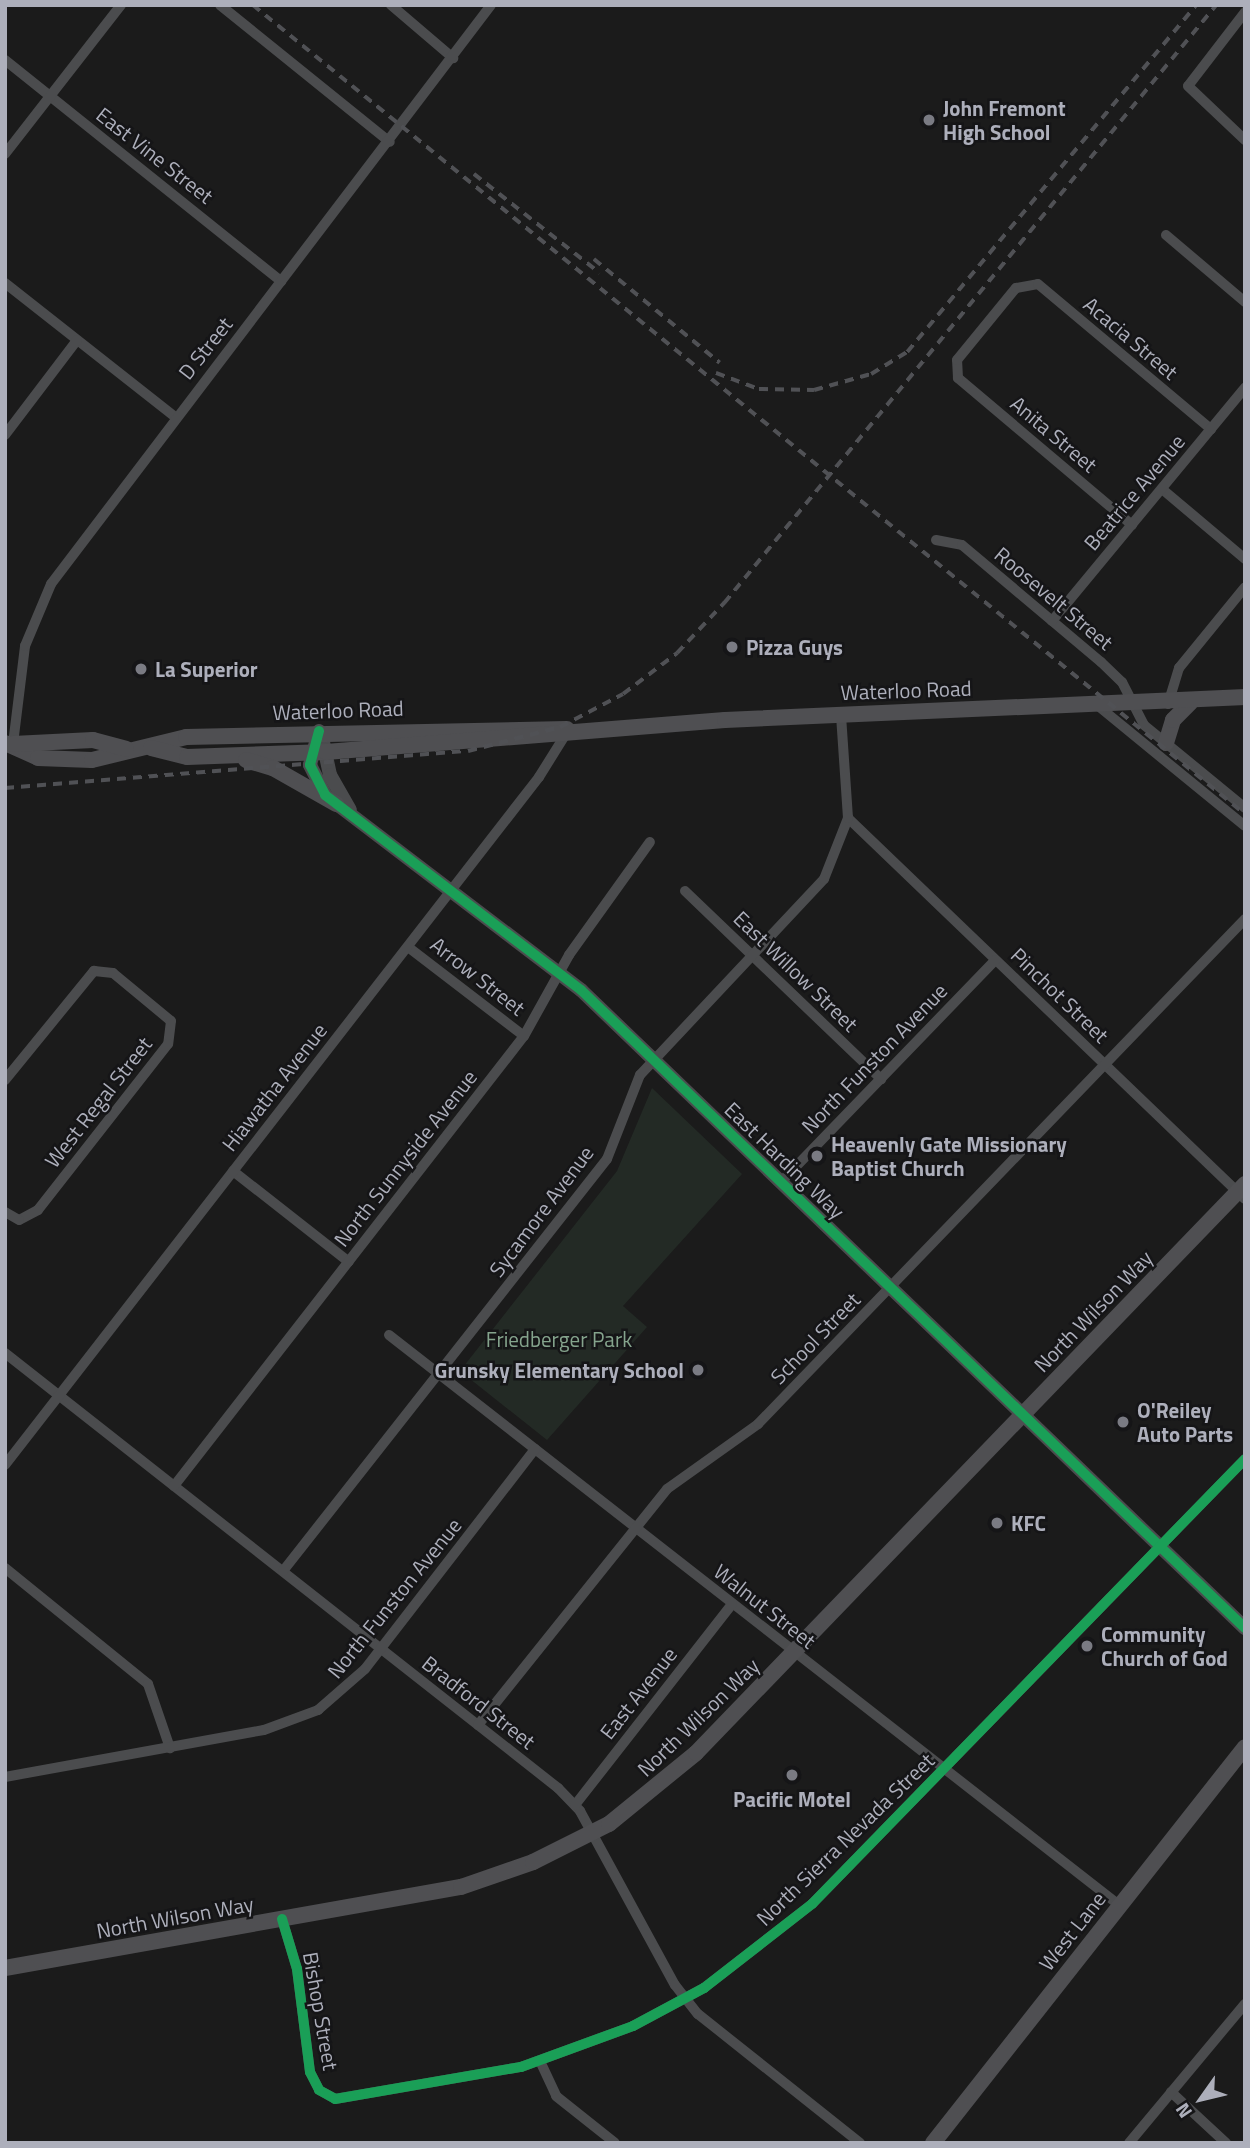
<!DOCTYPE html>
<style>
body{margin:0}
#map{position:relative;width:1250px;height:2148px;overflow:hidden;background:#1b1b1b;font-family:"Titillium Web",sans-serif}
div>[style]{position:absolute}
.green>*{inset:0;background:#232a25}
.minor>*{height:10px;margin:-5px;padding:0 5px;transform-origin:5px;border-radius:5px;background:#4b4c4e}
.tertiary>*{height:14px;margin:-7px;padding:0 7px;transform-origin:7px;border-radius:7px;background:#4b4c4e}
.secondary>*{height:16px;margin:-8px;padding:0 8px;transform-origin:8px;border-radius:8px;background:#4f4f52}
.rail>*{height:3.5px;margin-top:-1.75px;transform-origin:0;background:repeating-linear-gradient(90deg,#505155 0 9px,transparent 0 16px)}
.cycleway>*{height:10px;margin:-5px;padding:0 5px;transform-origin:5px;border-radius:5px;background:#1a9f57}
.dots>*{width:19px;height:19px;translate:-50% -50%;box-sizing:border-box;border:4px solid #151517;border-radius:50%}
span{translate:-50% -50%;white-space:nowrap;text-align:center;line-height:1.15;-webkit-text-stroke:5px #151517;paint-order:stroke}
.poi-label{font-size:21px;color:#adafbb;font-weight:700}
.left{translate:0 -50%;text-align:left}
.right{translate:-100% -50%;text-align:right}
.street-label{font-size:21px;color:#adafbb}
.park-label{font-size:21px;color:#85a48d}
.frame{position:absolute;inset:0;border:7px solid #adafbb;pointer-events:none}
.north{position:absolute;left:1166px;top:2064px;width:70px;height:70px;-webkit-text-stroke:5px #151517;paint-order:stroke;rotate:236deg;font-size:19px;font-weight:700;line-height:28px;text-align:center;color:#adafbb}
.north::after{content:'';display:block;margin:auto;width:24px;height:32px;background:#adafbb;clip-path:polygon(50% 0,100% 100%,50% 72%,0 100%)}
</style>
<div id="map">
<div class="green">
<div style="clip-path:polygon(652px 1088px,742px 1174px,623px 1306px,647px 1327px,547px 1440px,460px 1371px,617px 1171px)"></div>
</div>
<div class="minor">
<div style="left:220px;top:5px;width:218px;rotate:38.9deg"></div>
<div style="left:391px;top:5px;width:82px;rotate:40.5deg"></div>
<div style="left:1245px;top:12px;width:93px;rotate:127.6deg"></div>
<div style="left:1188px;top:86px;width:79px;rotate:43.5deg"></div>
<div style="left:5px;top:60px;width:354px;rotate:38.7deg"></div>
<div style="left:5px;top:154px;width:189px;rotate:-52.1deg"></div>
<div style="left:1166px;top:235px;width:104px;rotate:40.3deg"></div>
<div style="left:5px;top:283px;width:216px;rotate:38.2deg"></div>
<div style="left:5px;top:435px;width:119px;rotate:-52.8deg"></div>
<div style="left:1162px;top:489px;width:109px;rotate:40.1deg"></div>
<div style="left:1132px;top:525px;width:228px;rotate:-139.8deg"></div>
<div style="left:958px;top:378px;width:18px;rotate:-93deg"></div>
<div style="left:957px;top:360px;width:93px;rotate:-50.7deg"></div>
<div style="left:1016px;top:288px;width:22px;rotate:-10deg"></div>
<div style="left:1038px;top:284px;width:226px;rotate:40deg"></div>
<div style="left:936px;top:540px;width:26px;rotate:11deg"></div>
<div style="left:962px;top:545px;width:182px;rotate:40.1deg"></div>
<div style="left:1101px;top:662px;width:29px;rotate:44deg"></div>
<div style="left:1122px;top:682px;width:48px;rotate:62.9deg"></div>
<div style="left:1144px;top:725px;width:131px;rotate:39.4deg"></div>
<div style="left:1052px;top:621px;width:303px;rotate:-50.4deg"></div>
<div style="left:1168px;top:704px;width:38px;rotate:-73deg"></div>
<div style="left:1179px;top:668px;width:104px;rotate:-50.8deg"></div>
<div style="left:1097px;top:705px;width:191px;rotate:39.3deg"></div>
<div style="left:13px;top:744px;width:99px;rotate:-83deg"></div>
<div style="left:25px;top:646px;width:67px;rotate:-67.2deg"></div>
<div style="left:51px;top:584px;width:727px;rotate:-52.77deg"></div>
<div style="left:848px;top:818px;width:550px;rotate:43.82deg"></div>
<div style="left:685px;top:891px;width:272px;rotate:43.8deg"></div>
<div style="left:408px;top:947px;width:146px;rotate:37.5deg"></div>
<div style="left:5px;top:1080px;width:141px;rotate:-50.8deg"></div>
<div style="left:94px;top:971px;width:19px;rotate:6deg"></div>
<div style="left:113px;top:973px;width:75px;rotate:39.6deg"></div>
<div style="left:171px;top:1021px;width:23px;rotate:97deg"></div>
<div style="left:168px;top:1044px;width:211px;rotate:128.1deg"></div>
<div style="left:38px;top:1210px;width:21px;rotate:152deg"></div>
<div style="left:19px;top:1220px;width:16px;rotate:-150deg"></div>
<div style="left:233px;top:1171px;width:147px;rotate:38.1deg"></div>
<div style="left:780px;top:1183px;width:310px;rotate:-46deg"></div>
<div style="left:389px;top:1335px;width:926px;rotate:37.98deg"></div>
<div style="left:5px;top:1353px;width:704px;rotate:38.19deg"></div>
<div style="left:558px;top:1788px;width:32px;rotate:46deg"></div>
<div style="left:580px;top:1811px;width:198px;rotate:61.4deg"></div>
<div style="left:675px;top:1985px;width:37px;rotate:52deg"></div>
<div style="left:698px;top:2014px;width:207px;rotate:38.5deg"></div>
<div style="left:5px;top:1465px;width:871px;rotate:-52.18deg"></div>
<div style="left:539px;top:777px;width:57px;rotate:-58deg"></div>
<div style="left:174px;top:1486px;width:570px;rotate:-52.13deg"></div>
<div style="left:524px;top:1036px;width:93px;rotate:-60.9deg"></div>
<div style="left:569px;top:955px;width:139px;rotate:-54.4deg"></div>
<div style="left:5px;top:1568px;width:184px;rotate:39deg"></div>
<div style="left:148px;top:1684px;width:68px;rotate:71deg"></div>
<div style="left:283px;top:1571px;width:524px;rotate:-51.82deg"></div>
<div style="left:607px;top:1159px;width:90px;rotate:-68.6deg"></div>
<div style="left:640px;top:1075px;width:269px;rotate:-46.8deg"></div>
<div style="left:824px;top:879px;width:66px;rotate:-68.5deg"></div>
<div style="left:848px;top:818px;width:104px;rotate:-93.9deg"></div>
<div style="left:478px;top:1725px;width:302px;rotate:-51.3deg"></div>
<div style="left:667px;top:1489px;width:112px;rotate:-35.5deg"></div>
<div style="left:758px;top:1424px;width:702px;rotate:-46.04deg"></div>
<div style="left:5px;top:1777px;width:263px;rotate:-10.3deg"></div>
<div style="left:264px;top:1730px;width:58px;rotate:-20.3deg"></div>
<div style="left:318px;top:1710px;width:62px;rotate:-41.1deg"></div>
<div style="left:365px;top:1669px;width:278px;rotate:-52.3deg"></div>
<div style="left:575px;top:1805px;width:255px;rotate:-52deg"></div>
<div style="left:282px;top:1919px;width:52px;rotate:73.3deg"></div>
<div style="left:297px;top:1969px;width:104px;rotate:82.8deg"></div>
<div style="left:310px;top:2072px;width:20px;rotate:63deg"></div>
<div style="left:319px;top:2090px;width:18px;rotate:29deg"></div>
<div style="left:335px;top:2099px;width:189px;rotate:-9.8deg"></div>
<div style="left:521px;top:2067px;width:119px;rotate:-20.1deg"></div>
<div style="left:633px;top:2026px;width:81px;rotate:-28.2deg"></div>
<div style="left:704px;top:1988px;width:137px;rotate:-37.9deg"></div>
<div style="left:812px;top:1904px;width:621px;rotate:-45.78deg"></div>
<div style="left:540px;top:2061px;width:38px;rotate:65deg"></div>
<div style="left:556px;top:2096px;width:75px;rotate:38.5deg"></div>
<div style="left:1171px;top:2092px;width:75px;rotate:42.8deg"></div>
<div style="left:1129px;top:2143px;width:181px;rotate:-50.2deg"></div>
</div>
<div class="tertiary">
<div style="left:319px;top:731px;width:35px;rotate:105deg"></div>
<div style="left:310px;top:765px;width:34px;rotate:63deg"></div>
<div style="left:325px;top:795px;width:322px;rotate:37.3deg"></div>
<div style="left:581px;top:990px;width:921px;rotate:43.86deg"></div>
<div style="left:323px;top:742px;width:34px;rotate:78deg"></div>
<div style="left:330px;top:775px;width:40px;rotate:60.3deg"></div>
</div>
<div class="secondary">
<div style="left:5px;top:743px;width:36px;rotate:24deg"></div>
<div style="left:38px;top:758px;width:54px;rotate:2.1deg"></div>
<div style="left:92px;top:760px;width:97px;rotate:-13.7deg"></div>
<div style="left:186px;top:737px;width:381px;rotate:-1.2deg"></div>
<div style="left:1166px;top:743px;width:24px;rotate:-73deg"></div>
<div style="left:1173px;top:720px;width:25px;rotate:-45deg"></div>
<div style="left:13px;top:744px;width:80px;rotate:-2.9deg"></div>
<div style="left:93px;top:740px;width:34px;rotate:15deg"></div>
<div style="left:151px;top:748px;width:37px;rotate:14deg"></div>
<div style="left:187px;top:757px;width:139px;rotate:-2.1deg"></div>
<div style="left:326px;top:752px;width:400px;rotate:-4.6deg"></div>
<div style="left:725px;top:720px;width:521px;rotate:-2.53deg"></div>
<div style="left:246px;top:760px;width:28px;rotate:17deg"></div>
<div style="left:273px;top:768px;width:73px;rotate:29.7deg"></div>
<div style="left:5px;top:1968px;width:463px;rotate:-10.1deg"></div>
<div style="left:461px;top:1887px;width:76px;rotate:-19.1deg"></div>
<div style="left:533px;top:1862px;width:85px;rotate:-26.6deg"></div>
<div style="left:609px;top:1824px;width:112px;rotate:-39.2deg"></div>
<div style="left:696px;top:1753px;width:791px;rotate:-46.02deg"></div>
<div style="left:933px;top:2143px;width:504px;rotate:-51.77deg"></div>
</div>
<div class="rail">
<div style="left:253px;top:5px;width:1280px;rotate:39.2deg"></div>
<div style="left:474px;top:174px;width:160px;rotate:38.2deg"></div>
<div style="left:594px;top:259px;width:163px;rotate:39.5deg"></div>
<div style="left:716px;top:373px;width:46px;rotate:20.4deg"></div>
<div style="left:759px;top:389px;width:55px;rotate:1deg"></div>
<div style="left:814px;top:390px;width:59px;rotate:-15.7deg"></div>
<div style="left:871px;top:374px;width:42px;rotate:-31.4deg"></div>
<div style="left:907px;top:352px;width:452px;rotate:-50.2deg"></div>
<div style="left:5px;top:788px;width:464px;rotate:-4.6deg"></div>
<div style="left:468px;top:751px;width:95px;rotate:-14.6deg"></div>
<div style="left:560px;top:727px;width:71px;rotate:-27.6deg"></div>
<div style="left:623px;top:694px;width:68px;rotate:-37.2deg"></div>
<div style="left:677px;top:653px;width:69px;rotate:-46.8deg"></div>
<div style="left:724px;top:603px;width:774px;rotate:-50.55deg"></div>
</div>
<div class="cycleway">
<div style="left:319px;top:731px;width:35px;rotate:105deg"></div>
<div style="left:310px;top:765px;width:34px;rotate:63deg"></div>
<div style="left:325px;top:795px;width:322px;rotate:37.3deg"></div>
<div style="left:581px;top:990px;width:921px;rotate:43.86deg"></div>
<div style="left:282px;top:1919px;width:52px;rotate:73.3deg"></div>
<div style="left:297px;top:1969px;width:104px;rotate:82.8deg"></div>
<div style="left:310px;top:2072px;width:20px;rotate:63deg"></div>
<div style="left:319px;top:2090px;width:18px;rotate:29deg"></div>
<div style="left:335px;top:2099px;width:189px;rotate:-9.8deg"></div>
<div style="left:521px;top:2067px;width:119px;rotate:-20.1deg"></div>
<div style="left:633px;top:2026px;width:81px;rotate:-28.2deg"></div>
<div style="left:704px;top:1988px;width:137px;rotate:-37.9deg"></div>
<div style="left:812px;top:1904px;width:621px;rotate:-45.78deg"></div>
</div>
<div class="dots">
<div style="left:929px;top:120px;background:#7a7b83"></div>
<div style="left:732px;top:647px;background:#7a7b83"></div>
<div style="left:141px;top:669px;background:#7a7b83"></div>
<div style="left:817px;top:1156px;background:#7a7b83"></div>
<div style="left:698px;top:1370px;background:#7a7b83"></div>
<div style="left:1123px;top:1422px;background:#7a7b83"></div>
<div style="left:997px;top:1523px;background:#7a7b83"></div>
<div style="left:1087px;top:1646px;background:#7a7b83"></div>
<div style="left:792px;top:1775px;background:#7a7b83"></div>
</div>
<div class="poi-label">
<span class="left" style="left:943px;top:120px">John Fremont<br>High School</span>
<span class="left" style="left:746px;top:647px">Pizza Guys</span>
<span class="left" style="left:155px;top:669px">La Superior</span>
<span class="left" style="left:831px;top:1156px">Heavenly Gate Missionary<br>Baptist Church</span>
<span class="right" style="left:684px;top:1370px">Grunsky Elementary School</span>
<span class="left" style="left:1137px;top:1422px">O'Reiley<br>Auto Parts</span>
<span class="left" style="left:1011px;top:1523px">KFC</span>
<span class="left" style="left:1101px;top:1646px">Community<br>Church of God</span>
<span style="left:792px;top:1799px">Pacific Motel</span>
</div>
<div class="street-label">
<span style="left:155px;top:155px;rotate:38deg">East Vine Street</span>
<span style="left:1131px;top:338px;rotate:40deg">Acacia Street</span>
<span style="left:205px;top:348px;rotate:-52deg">D Street</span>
<span style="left:1054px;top:434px;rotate:40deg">Anita Street</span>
<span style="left:1134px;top:492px;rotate:-50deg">Beatrice Avenue</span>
<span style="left:1054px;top:598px;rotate:40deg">Roosevelt Street</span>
<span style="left:906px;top:690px;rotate:-2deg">Waterloo Road</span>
<span style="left:338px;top:710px;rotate:-2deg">Waterloo Road</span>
<span style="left:796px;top:971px;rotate:44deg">East Willow Street</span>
<span style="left:478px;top:976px;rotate:38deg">Arrow Street</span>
<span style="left:1060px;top:995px;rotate:44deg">Pinchot Street</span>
<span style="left:874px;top:1058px;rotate:-46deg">North Funston Avenue</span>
<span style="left:274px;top:1087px;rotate:-52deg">Hiawatha Avenue</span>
<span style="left:98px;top:1102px;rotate:-52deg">West Regal Street</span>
<span style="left:405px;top:1158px;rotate:-52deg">North Sunnyside Avenue</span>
<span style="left:785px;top:1160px;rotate:44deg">East Harding Way</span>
<span style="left:541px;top:1211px;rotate:-53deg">Sycamore Avenue</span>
<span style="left:1093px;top:1311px;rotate:-46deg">North Wilson Way</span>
<span style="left:815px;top:1338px;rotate:-46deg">School Street</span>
<span style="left:394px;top:1598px;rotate:-51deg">North Funston Avenue</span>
<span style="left:765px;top:1606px;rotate:38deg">Walnut Street</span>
<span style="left:638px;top:1693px;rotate:-52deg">East Avenue</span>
<span style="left:479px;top:1702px;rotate:38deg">Bradford Street</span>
<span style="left:698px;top:1717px;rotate:-44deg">North Wilson Way</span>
<span style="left:845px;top:1839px;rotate:-44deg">North Sierra Nevada Street</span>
<span style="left:175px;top:1917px;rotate:-10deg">North Wilson Way</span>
<span style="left:1072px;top:1931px;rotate:-52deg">West Lane</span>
<span style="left:321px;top:2011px;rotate:80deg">Bishop Street</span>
</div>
<div class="park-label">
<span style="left:559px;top:1339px">Friedberger Park</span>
</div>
<div class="frame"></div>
<div class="north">N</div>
</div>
